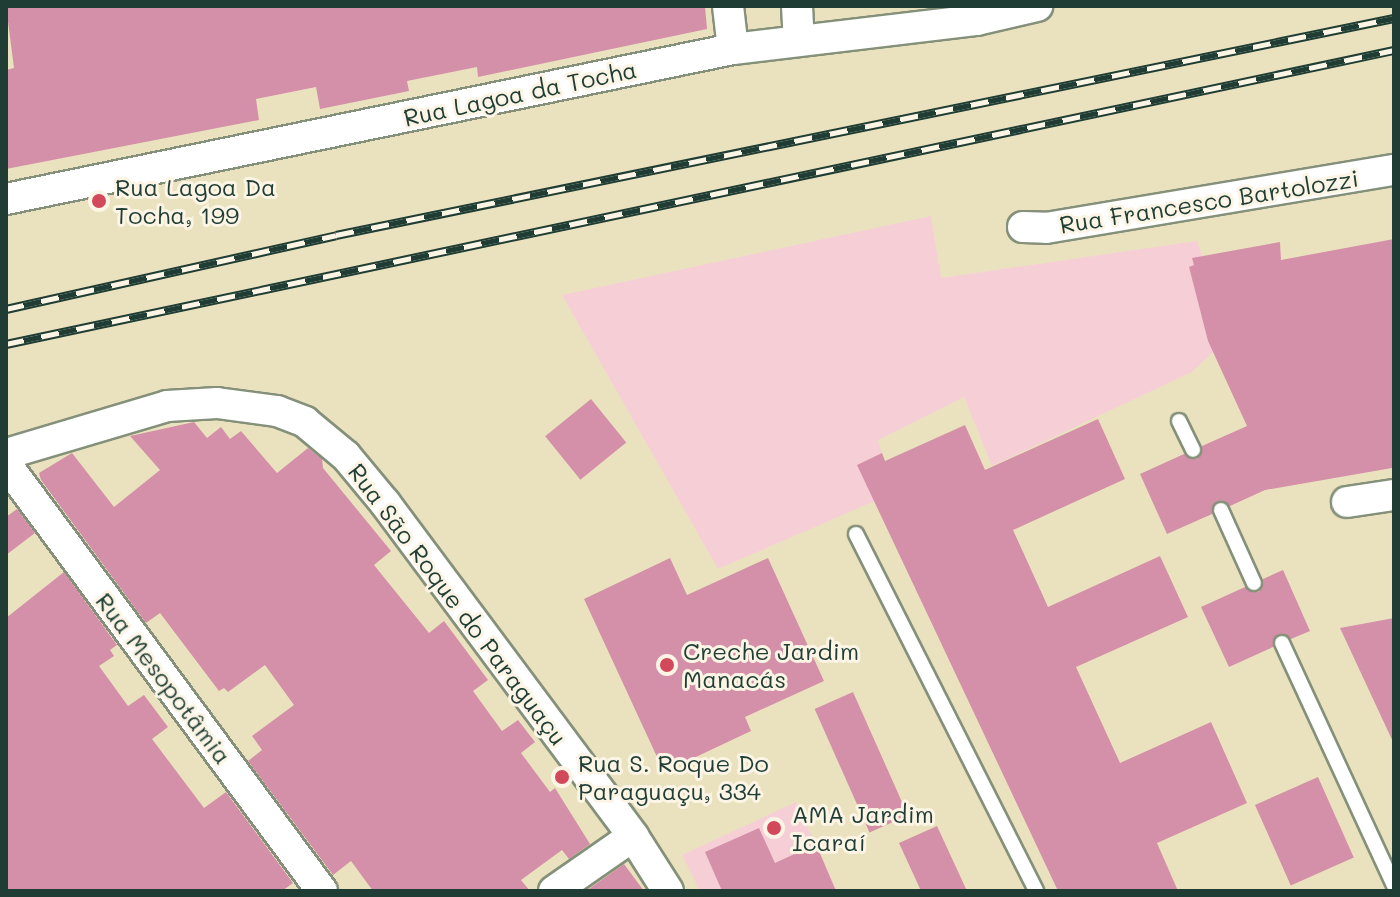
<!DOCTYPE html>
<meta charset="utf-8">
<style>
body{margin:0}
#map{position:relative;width:1400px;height:897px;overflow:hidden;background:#eae2be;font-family:Mali,sans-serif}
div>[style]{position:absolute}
.built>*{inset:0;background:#f6cfd6}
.building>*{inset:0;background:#d490a8;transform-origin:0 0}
.roads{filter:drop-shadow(2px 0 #849079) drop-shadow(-2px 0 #849079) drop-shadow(0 2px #849079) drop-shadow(0 -2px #849079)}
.service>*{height:14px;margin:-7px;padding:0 7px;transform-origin:7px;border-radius:7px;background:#fff}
.minor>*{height:30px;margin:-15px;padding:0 15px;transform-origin:15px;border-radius:15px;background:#fff}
.rail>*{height:9px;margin-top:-4.5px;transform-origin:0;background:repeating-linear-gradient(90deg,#fcf5e5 0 18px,#1f3d34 0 36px);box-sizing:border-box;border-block:2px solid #1f3d34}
.dots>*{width:22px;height:22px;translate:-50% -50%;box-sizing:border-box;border:4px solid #fcf5e5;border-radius:50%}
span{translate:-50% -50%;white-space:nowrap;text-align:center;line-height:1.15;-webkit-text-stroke:6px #fcf5e5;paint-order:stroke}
.street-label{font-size:24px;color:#1f3d34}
.poi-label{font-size:24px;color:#1f3d34}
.left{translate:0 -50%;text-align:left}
.frame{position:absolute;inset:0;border:8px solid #1f3d34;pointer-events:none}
</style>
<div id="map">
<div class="built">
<div style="clip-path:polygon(931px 216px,941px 278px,1197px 241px,1225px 324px,1214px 351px,1192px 372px,992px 466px,964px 397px,878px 440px,893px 493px,718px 569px,562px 295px)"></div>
<div style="clip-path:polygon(796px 802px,837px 891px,700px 891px,682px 855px)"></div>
</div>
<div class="building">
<div style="clip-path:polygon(6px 6px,705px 6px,707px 29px,478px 77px,477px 67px,407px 81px,409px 91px,320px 109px,316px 87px,256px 99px,259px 120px,6px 169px,6px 70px,14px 68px)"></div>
<div style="clip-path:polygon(1394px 239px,1392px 468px,1265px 490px,1230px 506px,1218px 501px,1212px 514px,1167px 534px,1140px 474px,1184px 454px,1197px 459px,1202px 446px,1247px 426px,1208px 341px,1189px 267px,1194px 265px,1192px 258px,1280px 242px,1281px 260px)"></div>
<div style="left:591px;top:399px;width:56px;height:59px;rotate:51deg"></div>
<div style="clip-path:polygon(1098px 419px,1125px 479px,1013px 530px,1048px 607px,1160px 556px,1188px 617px,1076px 667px,1120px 763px,1211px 722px,1247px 803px,1157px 843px,1178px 891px,1058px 891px,857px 465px,882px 453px,885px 461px,965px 425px,985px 470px)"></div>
<div style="clip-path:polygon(194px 422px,207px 438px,221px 427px,230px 439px,241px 431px,277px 473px,308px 448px,322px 459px,323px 468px,391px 551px,374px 565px,429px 633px,444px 621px,488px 680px,473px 691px,502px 731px,518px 720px,535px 742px,521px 753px,550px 792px,555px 788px,590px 844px,569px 859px,562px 850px,521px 880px,530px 891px,373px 891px,351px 861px,333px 875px,248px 761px,262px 750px,252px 736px,294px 705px,265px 665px,228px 692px,224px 688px,219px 691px,160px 613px,146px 623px,41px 480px,39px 473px,72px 453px,114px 507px,160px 470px,130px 436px)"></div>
<div style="clip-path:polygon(17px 509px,35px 533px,6px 555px,6px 517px)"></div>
<div style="clip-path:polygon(670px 558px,687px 595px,768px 558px,824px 681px,745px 717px,751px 731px,664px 772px,584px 599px)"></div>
<div style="clip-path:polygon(1283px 570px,1310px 631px,1291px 639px,1279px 634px,1273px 647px,1229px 667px,1201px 607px,1245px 587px,1259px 592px,1263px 579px)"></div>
<div style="clip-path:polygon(64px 572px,117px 645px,110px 650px,114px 656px,99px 666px,128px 706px,144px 695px,168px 727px,152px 739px,204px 808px,226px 792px,293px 883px,282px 891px,6px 891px,6px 618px)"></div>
<div style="clip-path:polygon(1394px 618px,1394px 744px,1340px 628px)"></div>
<div style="left:853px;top:692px;width:135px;height:42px;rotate:66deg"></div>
<div style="left:1318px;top:777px;width:88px;height:69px;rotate:66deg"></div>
<div style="clip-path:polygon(937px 826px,967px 891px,921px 891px,899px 843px)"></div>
<div style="clip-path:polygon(759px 828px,775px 863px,816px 844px,836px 891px,722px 891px,705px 852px)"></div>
<div style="clip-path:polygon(624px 864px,644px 891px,586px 891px)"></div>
</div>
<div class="roads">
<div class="service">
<div style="left:1179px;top:421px;width:32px;rotate:64deg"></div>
<div style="left:1221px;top:510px;width:80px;rotate:65.7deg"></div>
<div style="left:856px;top:534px;width:400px;rotate:63.2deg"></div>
<div style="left:1282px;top:643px;width:267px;rotate:65.2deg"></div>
</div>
<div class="minor">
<div style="left:728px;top:6px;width:43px;rotate:83.4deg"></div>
<div style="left:797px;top:6px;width:33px;rotate:87deg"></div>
<div style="left:6px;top:199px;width:742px;rotate:-11.66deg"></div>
<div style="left:733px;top:49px;width:246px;rotate:-6.8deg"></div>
<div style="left:977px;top:20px;width:62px;rotate:-13.1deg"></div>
<div style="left:1023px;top:227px;width:23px;rotate:2deg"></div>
<div style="left:1046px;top:228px;width:353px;rotate:-9.5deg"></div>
<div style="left:6px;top:454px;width:168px;rotate:-16.6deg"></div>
<div style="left:167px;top:406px;width:50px;rotate:-3.4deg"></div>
<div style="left:217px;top:403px;width:61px;rotate:7.6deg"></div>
<div style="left:277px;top:411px;width:30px;rotate:21deg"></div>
<div style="left:305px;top:422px;width:53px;rotate:39.7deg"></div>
<div style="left:346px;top:456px;width:61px;rotate:50.3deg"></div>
<div style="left:385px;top:503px;width:415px;rotate:53.3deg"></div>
<div style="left:633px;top:836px;width:65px;rotate:57.5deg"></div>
<div style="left:6px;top:464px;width:531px;rotate:53.5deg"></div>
<div style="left:1347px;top:502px;width:48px;rotate:-8.5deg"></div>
<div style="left:554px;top:891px;width:96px;rotate:-34.8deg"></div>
</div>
</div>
<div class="rail">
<div style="left:6px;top:309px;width:338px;rotate:-12.6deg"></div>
<div style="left:336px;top:235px;width:1080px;rotate:-11.59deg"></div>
<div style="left:6px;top:344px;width:1419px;rotate:-11.96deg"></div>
</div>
<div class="dots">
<div style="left:99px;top:201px;background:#d1495b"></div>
<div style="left:667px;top:665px;background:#d1495b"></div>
<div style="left:562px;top:777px;background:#d1495b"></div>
<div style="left:774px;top:828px;background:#d1495b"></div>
</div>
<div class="street-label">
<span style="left:520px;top:93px;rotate:-12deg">Rua Lagoa da Tocha</span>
<span style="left:1209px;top:201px;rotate:-9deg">Rua Francesco Bartolozzi</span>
<span style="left:458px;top:604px;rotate:53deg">Rua São Roque do Paraguaçu</span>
<span style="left:164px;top:678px;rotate:53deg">Rua Mesopotâmia</span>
</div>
<div class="poi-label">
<span class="left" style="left:115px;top:201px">Rua Lagoa Da<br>Tocha, 199</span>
<span class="left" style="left:683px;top:665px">Creche Jardim<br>Manacás</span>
<span class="left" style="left:578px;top:777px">Rua S. Roque Do<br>Paraguaçu, 334</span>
<span class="left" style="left:792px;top:828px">AMA Jardim<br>Icaraí</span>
</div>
<div class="frame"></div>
</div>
